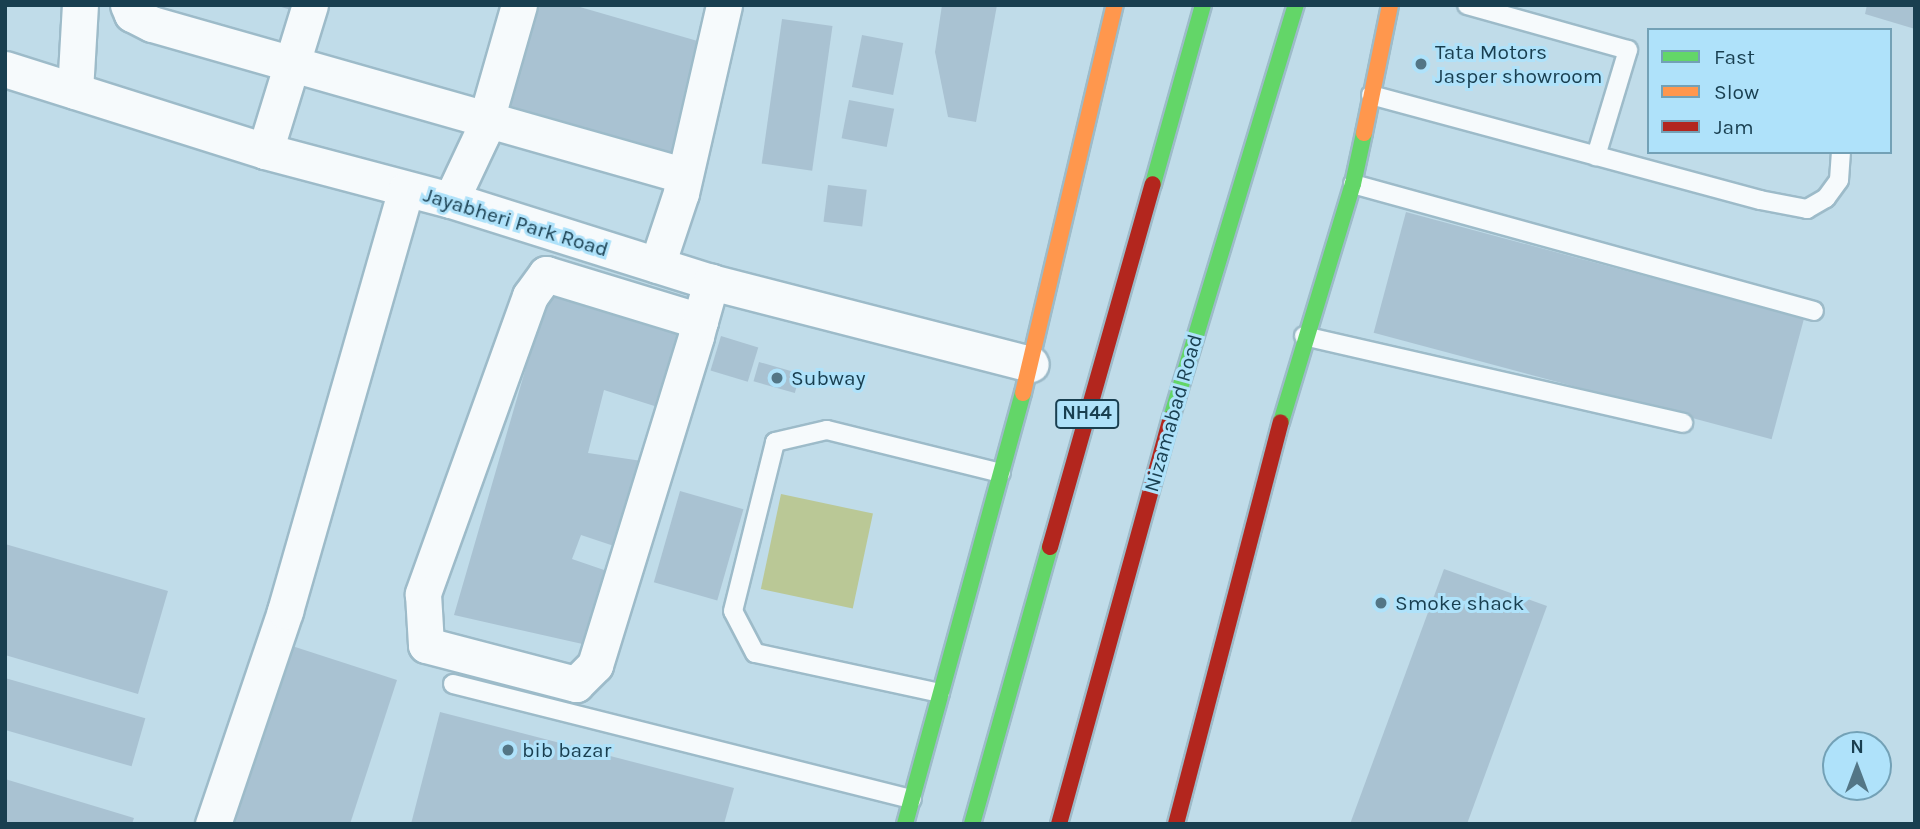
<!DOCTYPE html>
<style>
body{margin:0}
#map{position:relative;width:1920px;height:829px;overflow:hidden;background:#c0dce9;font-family:Karla,sans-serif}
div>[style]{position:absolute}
.green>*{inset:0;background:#bac896;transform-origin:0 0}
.building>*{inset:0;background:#a9c2d2;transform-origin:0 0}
.roads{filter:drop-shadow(2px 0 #9dbbc9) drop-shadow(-2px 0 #9dbbc9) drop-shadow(0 2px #9dbbc9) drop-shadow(0 -2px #9dbbc9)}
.lane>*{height:18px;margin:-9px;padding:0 9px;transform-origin:9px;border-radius:9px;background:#f6fafc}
.street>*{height:35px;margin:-17.5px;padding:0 17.5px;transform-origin:17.5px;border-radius:17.5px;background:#f6fafc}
.fast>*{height:16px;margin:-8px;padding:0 8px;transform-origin:8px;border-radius:8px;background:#63d668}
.slow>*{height:16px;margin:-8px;padding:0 8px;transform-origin:8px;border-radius:8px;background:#ff974d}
.jam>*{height:16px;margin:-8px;padding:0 8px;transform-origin:8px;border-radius:8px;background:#b3261e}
.dots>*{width:19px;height:19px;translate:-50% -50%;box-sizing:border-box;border:4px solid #afe2fa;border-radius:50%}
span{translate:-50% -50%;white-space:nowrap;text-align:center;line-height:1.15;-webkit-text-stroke:6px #afe2fa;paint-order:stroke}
.shield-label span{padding:2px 5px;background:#afe2fa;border:2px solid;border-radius:5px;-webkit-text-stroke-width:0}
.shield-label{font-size:19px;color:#193f50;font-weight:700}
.poi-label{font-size:21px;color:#193f50}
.left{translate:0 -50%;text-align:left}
.street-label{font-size:21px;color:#193f50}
.frame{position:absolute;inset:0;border:7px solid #193f50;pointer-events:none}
.legend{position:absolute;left:1647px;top:28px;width:245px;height:126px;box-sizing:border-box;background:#afe2fa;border:2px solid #73a1b6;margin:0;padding:9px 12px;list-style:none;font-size:21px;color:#193f50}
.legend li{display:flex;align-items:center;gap:14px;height:35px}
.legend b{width:35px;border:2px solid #73a1b6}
.north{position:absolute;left:1822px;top:731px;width:70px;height:70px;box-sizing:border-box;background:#afe2fa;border:2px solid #73a1b6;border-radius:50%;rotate:0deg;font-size:19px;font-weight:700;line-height:28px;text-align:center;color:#193f50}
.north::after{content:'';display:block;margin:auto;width:24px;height:32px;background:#537686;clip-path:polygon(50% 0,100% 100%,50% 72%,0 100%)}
</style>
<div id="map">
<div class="green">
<div style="left:781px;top:494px;width:94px;height:97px;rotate:12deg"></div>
</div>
<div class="building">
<div style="clip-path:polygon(275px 5px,295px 5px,294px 11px)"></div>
<div style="clip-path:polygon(539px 5px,573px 5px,708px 44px,674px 160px,508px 113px)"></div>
<div style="clip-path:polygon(942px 5px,997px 5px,976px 122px,948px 117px,935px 52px)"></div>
<div style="clip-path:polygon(1867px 5px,1915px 5px,1915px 29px,1865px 14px)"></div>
<div style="left:782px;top:19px;width:51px;height:146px;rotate:8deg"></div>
<div style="left:862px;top:35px;width:42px;height:53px;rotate:11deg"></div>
<div style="left:849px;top:100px;width:46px;height:39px;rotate:11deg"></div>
<div style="left:828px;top:185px;width:39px;height:37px;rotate:7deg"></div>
<div style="left:1406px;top:212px;width:412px;height:125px;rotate:15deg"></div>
<div style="clip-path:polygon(549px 288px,687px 324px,667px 410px,604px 390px,588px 453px,642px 461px,617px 547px,581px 535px,572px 559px,607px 571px,587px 645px,454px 615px)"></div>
<div style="left:721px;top:336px;width:39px;height:36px;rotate:17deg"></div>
<div style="left:759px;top:362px;width:43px;height:20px;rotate:16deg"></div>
<div style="left:680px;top:491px;width:66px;height:95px;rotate:16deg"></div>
<div style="clip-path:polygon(5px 544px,168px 591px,138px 694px,5px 655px)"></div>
<div style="clip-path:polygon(1444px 569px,1547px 606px,1467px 824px,1350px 824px)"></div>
<div style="clip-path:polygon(289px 645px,397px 680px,350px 824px,231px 824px)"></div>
<div style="left:5px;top:678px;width:146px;height:50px;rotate:16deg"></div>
<div style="clip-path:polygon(440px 712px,734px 788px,724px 824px,411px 824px)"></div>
<div style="clip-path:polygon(5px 779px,134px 818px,132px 824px,5px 824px)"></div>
</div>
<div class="roads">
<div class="lane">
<div style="left:1467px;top:5px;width:167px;rotate:15.6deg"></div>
<div style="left:1628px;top:50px;width:111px;rotate:106.8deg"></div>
<div style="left:1371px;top:95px;width:403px;rotate:15.1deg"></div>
<div style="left:1760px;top:200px;width:48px;rotate:10.8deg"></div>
<div style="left:1807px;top:209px;width:22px;rotate:-30deg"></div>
<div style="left:1826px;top:198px;width:22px;rotate:-54deg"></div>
<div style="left:1839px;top:180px;width:28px;rotate:-86deg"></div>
<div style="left:1353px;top:184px;width:478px;rotate:15.4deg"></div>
<div style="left:1304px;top:336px;width:389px;rotate:12.9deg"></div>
<div style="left:453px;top:684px;width:473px;rotate:14.1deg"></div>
<div style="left:940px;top:693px;width:189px;rotate:-167.8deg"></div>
<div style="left:755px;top:653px;width:47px;rotate:-117.6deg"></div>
<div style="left:733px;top:611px;width:174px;rotate:-76deg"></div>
<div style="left:775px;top:442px;width:53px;rotate:-13deg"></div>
<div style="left:827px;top:430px;width:179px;rotate:13.9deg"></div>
</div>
<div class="street">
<div style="left:128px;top:5px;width:10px;rotate:66deg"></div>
<div style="left:132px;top:14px;width:22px;rotate:27deg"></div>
<div style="left:152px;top:24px;width:551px;rotate:15.9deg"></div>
<div style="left:5px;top:69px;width:273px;rotate:17.5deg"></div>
<div style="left:265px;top:151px;width:192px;rotate:14.8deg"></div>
<div style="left:451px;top:200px;width:273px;rotate:17.5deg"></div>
<div style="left:711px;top:282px;width:330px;rotate:14.4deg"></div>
<div style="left:75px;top:91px;width:86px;rotate:-86.7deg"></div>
<div style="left:265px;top:151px;width:153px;rotate:-72.9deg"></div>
<div style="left:451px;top:200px;width:73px;rotate:-64.8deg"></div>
<div style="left:482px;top:134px;width:134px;rotate:-74deg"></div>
<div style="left:657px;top:265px;width:76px;rotate:-71.6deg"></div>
<div style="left:681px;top:193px;width:193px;rotate:-77.1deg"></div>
<div style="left:700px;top:321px;width:161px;rotate:-163deg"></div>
<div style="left:546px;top:274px;width:27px;rotate:126deg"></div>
<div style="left:530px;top:296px;width:317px;rotate:109.8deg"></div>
<div style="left:423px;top:594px;width:51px;rotate:86.6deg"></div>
<div style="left:426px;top:645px;width:155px;rotate:14.6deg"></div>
<div style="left:576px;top:684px;width:27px;rotate:-45deg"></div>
<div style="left:595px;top:665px;width:344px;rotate:-72.9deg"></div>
<div style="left:696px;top:336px;width:16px;rotate:-75deg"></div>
<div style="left:700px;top:321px;width:41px;rotate:-74.2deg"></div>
<div style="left:213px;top:824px;width:225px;rotate:-71.3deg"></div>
<div style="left:285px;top:611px;width:438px;rotate:-74deg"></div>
</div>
<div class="fast">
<div style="left:1153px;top:184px;width:186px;rotate:-74.4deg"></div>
<div style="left:1171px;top:418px;width:432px;rotate:-73.2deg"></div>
<div style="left:1281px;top:422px;width:249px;rotate:-73.2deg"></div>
<div style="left:1353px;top:184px;width:52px;rotate:-77.8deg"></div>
<div style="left:905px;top:824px;width:447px;rotate:-74.7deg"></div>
<div style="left:972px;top:824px;width:288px;rotate:-74.3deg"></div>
</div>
<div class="slow">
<div style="left:1364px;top:133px;width:131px;rotate:-78.5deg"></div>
<div style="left:1023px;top:393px;width:399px;rotate:-76.7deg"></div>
</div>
<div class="jam">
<div style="left:1050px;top:547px;width:377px;rotate:-74.2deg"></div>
<div style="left:1059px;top:824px;width:421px;rotate:-74.6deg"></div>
<div style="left:1176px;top:824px;width:415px;rotate:-75.4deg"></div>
</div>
</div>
<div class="dots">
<div style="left:1421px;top:64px;background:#537686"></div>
<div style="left:777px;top:378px;background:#537686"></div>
<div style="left:1381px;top:603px;background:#537686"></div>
<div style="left:508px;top:750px;background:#537686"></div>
</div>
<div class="shield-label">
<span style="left:1087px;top:414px">NH44</span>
</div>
<div class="poi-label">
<span class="left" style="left:1435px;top:64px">Tata Motors<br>Jasper showroom</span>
<span class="left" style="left:791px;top:378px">Subway</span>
<span class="left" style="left:1395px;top:603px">Smoke shack</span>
<span class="left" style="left:522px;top:750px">bib bazar</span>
</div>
<div class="street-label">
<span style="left:516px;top:222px;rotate:17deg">Jayabheri Park Road</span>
<span style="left:1173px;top:413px;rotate:-74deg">Nizamabad Road</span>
</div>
<div class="frame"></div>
<ul class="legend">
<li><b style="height:9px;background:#63d668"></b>Fast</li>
<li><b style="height:9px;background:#ff974d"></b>Slow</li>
<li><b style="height:9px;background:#b3261e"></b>Jam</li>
</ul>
<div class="north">N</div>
</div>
